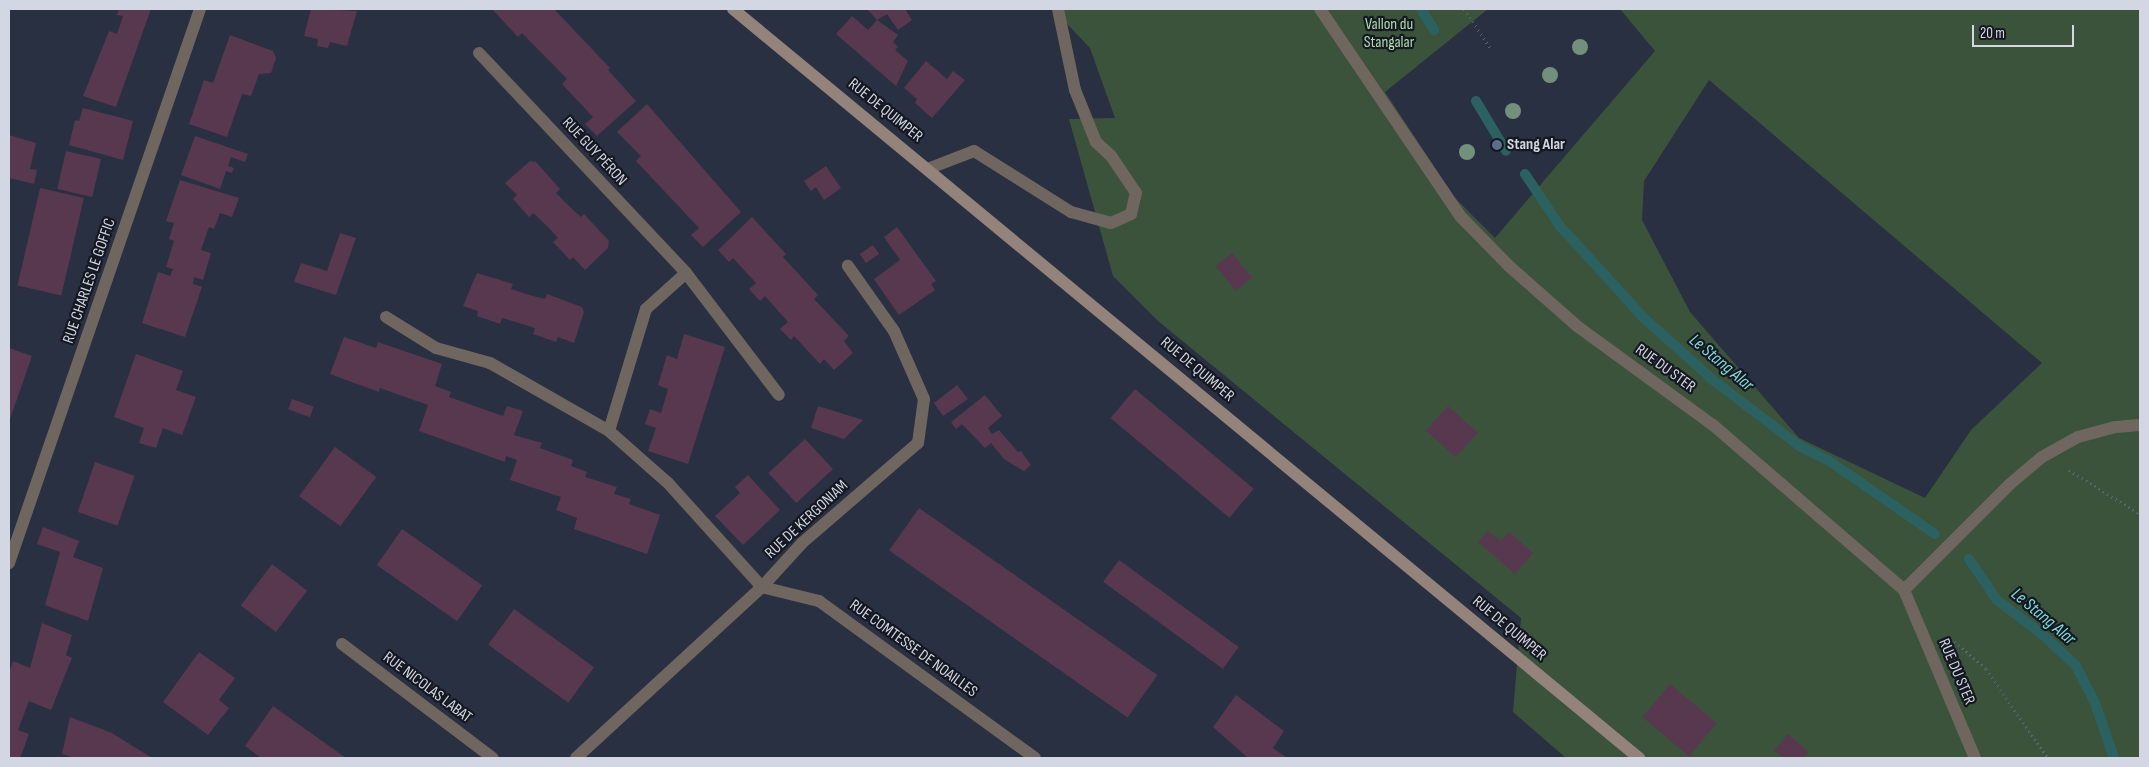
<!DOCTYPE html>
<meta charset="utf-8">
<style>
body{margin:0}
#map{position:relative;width:2149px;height:767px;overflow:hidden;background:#293042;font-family:"Sofia Sans Condensed",sans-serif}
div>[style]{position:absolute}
.green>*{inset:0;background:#3c533b}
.stream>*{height:10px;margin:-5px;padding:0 5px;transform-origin:5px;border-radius:5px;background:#2c6162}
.building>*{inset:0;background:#57384f;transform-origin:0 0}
.path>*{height:3px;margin-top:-1.5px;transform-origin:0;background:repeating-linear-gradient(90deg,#616777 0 1px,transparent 0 5px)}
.lane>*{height:12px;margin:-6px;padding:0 6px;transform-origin:6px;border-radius:6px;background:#706660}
.street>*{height:12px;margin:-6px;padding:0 6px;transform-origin:6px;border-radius:6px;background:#706660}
.secondary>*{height:12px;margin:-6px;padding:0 6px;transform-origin:6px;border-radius:6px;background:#93837b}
.trees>*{width:16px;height:16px;margin:-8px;border-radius:50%;background:#72907c}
.dots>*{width:14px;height:14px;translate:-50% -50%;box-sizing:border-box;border:2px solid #151821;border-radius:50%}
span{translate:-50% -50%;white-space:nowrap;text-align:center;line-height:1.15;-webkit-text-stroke:4.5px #151821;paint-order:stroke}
.park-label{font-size:16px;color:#aedeab}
.street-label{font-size:16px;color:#d2d7e3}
.poi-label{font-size:16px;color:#d2d7e3;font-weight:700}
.left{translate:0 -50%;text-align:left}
.water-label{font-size:18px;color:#7fd9db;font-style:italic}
.frame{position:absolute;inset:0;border:10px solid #d2d7e3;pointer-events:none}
.scale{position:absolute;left:1972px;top:25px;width:102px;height:22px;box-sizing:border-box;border:2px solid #d2d7e3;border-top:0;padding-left:6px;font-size:15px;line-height:18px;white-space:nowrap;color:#d2d7e3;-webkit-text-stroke:4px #151821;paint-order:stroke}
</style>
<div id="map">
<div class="green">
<div style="clip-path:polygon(evenodd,1053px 9px,1488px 9px,1385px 92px,1455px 198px,1495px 238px,1655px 51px,1620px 9px,2140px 9px,2140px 758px,1566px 758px,1513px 712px,1521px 618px,1158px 321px,1113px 276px,1069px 119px,1115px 118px,1090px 48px,1053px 9px,1709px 80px,2042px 363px,1971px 430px,1925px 498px,1799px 438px,1690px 312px,1642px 220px,1644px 181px,1709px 80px)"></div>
</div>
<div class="stream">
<div style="left:1421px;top:9px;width:25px;rotate:58deg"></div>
<div style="left:1476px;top:101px;width:58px;rotate:59deg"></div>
<div style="left:1525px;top:174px;width:63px;rotate:56.1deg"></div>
<div style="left:1560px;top:226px;width:126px;rotate:47.6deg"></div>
<div style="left:1645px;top:319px;width:91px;rotate:41.9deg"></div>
<div style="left:1713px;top:380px;width:111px;rotate:37.3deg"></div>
<div style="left:1801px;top:447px;width:30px;rotate:26deg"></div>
<div style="left:1828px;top:460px;width:130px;rotate:34.7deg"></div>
<div style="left:1969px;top:559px;width:50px;rotate:55.7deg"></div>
<div style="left:1997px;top:600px;width:56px;rotate:37.1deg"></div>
<div style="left:2042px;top:634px;width:47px;rotate:43.3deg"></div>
<div style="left:2076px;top:666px;width:42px;rotate:62.8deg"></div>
<div style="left:2095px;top:703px;width:58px;rotate:70.9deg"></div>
</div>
<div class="building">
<div style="clip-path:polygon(119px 9px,151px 9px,116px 107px,83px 96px,109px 31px,117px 34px,123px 16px,117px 15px)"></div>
<div style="clip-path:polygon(311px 9px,357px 11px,347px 46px,330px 42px,328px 48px,317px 46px,318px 39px,304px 36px)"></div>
<div style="clip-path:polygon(492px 9px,554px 9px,610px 68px,608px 70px,636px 101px,597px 136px,585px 124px,593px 117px,562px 84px,567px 79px,522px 33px,518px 37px)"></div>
<div style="clip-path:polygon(867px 9px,905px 9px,912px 20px,898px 30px,887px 14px,877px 20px)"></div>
<div style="clip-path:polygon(852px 16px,868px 30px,877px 20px,898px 35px,893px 42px,898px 47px,895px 50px,908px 61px,896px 86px,836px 34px)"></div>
<div style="clip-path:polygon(230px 35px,273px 51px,276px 58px,271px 73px,259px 74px,251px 96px,242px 94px,227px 137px,189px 124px,204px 80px,213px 83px)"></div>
<div style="clip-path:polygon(926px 61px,947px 79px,953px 71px,965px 80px,932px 118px,915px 103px,917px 99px,904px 88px)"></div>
<div style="clip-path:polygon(647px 104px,741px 212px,703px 247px,691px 235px,699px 228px,636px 161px,641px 156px,617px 132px)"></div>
<div style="clip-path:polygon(83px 108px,133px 121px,123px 160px,69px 145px,75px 120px,79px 121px)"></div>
<div style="clip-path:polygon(9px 135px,36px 143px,30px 169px,37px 170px,34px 184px,9px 178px)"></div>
<div style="clip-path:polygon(195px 136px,248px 154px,245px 162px,231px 157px,228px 166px,234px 168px,232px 173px,226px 171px,220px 189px,181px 175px)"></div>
<div style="left:66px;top:151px;width:36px;height:39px;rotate:13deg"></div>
<div style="clip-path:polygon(530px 161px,536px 162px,560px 189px,556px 193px,569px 206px,581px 217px,584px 214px,609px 241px,608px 248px,585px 270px,573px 257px,570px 260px,553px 242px,558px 238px,547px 226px,533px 213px,529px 217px,513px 199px,517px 195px,505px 183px)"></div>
<div style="clip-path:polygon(826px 166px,841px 188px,824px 200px,816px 187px,811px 191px,804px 181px)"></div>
<div style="clip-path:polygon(180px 180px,239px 198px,232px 217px,220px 213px,214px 229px,209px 227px,201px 250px,211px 253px,203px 280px,194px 277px,193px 284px,202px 287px,185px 337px,142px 323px,158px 272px,170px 276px,173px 269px,166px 267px,174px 241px,169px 239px,174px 223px,166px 221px)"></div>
<div style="left:40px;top:188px;width:45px;height:100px;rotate:13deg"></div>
<div style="clip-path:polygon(752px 217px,786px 254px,783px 257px,818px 295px,814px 299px,849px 336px,844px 341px,853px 353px,834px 370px,824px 359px,820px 364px,794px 336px,791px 340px,780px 329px,788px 322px,765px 296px,760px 301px,749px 289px,756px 283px,733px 258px,729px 262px,718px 250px)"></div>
<div style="clip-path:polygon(897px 227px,936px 281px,931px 284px,935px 290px,899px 315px,874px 279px,900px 260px,884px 237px)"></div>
<div style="clip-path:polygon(340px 233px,356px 238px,336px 295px,294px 282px,301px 263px,327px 271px)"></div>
<div style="left:873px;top:245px;width:11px;height:16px;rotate:56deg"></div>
<div style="left:1232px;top:253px;width:32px;height:21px;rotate:51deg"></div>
<div style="clip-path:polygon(477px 273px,513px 284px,511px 289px,529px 295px,545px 299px,547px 294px,582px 307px,584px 312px,574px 343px,558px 337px,556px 342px,533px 334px,535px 328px,519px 323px,502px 318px,500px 324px,477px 316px,478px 311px,463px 306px)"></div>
<div style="clip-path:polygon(684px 334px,725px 347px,688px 464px,648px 451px,656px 428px,645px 424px,650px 409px,661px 413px,668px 389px,658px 385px,667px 355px,677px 359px)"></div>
<div style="clip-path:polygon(344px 337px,376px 348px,378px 342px,442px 364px,435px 386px,451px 392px,449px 397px,503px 416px,507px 406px,523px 411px,514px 435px,542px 443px,540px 448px,573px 460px,571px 466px,587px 472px,585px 477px,617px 487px,614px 494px,631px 499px,629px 504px,660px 515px,647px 554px,574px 529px,577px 518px,556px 510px,561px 497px,510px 480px,517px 460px,506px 456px,505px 462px,419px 431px,428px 405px,380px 388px,379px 392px,330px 374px)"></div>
<div style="clip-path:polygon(9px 348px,32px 356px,9px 422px)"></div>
<div style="clip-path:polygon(136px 354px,183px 371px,176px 390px,196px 397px,182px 435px,163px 428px,156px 448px,139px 443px,144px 428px,114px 417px)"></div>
<div style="clip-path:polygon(957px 385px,968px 399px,943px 416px,934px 403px)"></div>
<div style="left:1135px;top:389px;width:155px;height:38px;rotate:40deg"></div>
<div style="clip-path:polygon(985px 395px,1002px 416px,988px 428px,992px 434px,999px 430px,1018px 452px,1021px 451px,1031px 465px,1024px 471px,1004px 459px,991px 443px,985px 448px,962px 424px,956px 429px,951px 422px)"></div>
<div style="left:292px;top:399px;width:23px;height:11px;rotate:20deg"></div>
<div style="clip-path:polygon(818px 406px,863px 420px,844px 439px,811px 428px)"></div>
<div style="left:1448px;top:406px;width:40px;height:33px;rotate:42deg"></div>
<div style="left:805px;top:439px;width:41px;height:50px;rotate:47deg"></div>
<div style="left:335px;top:447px;width:51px;height:61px;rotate:36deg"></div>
<div style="left:95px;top:462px;width:42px;height:53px;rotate:19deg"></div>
<div style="clip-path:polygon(748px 475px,780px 510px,743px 545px,715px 516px,740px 493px,735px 487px)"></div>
<div style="left:919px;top:508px;width:291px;height:52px;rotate:35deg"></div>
<div style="clip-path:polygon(43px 527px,79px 541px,73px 557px,103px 568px,88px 621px,45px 605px,60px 552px,37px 544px)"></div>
<div style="left:402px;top:529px;width:98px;height:44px;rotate:35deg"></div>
<div style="clip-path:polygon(1488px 531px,1501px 541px,1509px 532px,1533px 553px,1515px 574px,1478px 542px)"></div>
<div style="left:1119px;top:560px;width:148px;height:27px;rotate:36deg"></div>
<div style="left:272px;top:564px;width:44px;height:52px;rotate:37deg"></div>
<div style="left:514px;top:609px;width:99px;height:44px;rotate:36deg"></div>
<div style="clip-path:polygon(42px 623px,72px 635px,66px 655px,72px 658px,51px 710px,29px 701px,18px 730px,29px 734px,20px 758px,9px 758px,9px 673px,13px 661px,30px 668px)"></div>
<div style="clip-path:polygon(199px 652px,235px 678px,219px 700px,229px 708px,208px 735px,163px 702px)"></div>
<div style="left:1670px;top:684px;width:61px;height:43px;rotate:40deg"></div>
<div style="clip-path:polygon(1236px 695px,1284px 731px,1273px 748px,1287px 758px,1248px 758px,1213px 727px)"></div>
<div style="clip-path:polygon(273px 706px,311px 733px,346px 758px,261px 758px,245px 746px)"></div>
<div style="clip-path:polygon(70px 717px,112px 733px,152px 758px,75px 758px,62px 754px)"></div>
<div style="clip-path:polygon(1788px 734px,1809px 752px,1803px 758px,1784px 758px,1774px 751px)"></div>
</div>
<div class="path">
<div style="left:1464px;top:9px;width:46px;rotate:55.6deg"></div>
<div style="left:2069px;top:470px;width:84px;rotate:31.8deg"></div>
<div style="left:1951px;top:638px;width:47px;rotate:41.5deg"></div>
<div style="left:1986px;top:669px;width:108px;rotate:55.1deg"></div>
</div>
<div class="lane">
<div style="left:930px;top:168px;width:47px;rotate:-21.1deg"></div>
<div style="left:974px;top:151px;width:115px;rotate:32.2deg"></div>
<div style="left:1071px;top:212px;width:41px;rotate:15.4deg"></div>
<div style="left:1111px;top:223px;width:22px;rotate:-24deg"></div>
<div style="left:1131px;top:214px;width:22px;rotate:-77deg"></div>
<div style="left:1136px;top:193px;width:45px;rotate:-124deg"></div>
<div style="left:1111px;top:156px;width:21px;rotate:-137deg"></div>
<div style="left:1096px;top:142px;width:56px;rotate:-112deg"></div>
<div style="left:1075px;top:90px;width:83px;rotate:-101.9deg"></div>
</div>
<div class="street">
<div style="left:1320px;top:9px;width:251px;rotate:55.9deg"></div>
<div style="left:1461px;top:217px;width:70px;rotate:45.6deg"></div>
<div style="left:1510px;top:267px;width:89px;rotate:41.4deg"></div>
<div style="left:1577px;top:326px;width:168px;rotate:36.1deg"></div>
<div style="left:1713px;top:425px;width:252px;rotate:40.8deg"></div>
<div style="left:1904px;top:590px;width:182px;rotate:67.1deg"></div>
<div style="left:479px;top:53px;width:302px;rotate:46.7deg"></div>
<div style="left:686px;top:273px;width:153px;rotate:52.7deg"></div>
<div style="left:686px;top:273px;width:54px;rotate:138deg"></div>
<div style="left:646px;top:309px;width:127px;rotate:106.9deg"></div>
<div style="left:609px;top:431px;width:79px;rotate:41.4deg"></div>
<div style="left:668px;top:483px;width:140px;rotate:47.9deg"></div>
<div style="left:762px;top:587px;width:59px;rotate:13.8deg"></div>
<div style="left:819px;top:601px;width:267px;rotate:36deg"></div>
<div style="left:386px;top:317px;width:59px;rotate:31.8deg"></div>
<div style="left:436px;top:348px;width:56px;rotate:15.5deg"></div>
<div style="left:490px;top:363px;width:137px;rotate:29.7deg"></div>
<div style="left:9px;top:563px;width:586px;rotate:-70.98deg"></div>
<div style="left:1904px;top:590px;width:150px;rotate:-45deg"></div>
<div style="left:2010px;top:484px;width:42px;rotate:-40.2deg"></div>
<div style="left:2042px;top:457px;width:41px;rotate:-29.1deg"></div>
<div style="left:2078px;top:437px;width:39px;rotate:-15deg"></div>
<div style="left:2116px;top:427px;width:24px;rotate:-5deg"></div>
<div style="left:342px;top:644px;width:189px;rotate:37.1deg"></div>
<div style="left:576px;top:758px;width:253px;rotate:-42.6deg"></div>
<div style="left:762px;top:587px;width:59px;rotate:-47.7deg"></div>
<div style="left:802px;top:543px;width:153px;rotate:-40.8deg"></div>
<div style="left:918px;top:443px;width:44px;rotate:-82.2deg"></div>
<div style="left:924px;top:399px;width:74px;rotate:-113.8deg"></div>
<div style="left:894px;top:331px;width:80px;rotate:-125.3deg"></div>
</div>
<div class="secondary">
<div style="left:733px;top:9px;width:1176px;rotate:39.58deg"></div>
</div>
<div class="trees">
<div style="left:1580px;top:47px"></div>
<div style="left:1550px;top:75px"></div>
<div style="left:1513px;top:111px"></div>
<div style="left:1467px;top:152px"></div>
</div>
<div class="dots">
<div style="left:1497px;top:145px;background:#5c6f8a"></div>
</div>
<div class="park-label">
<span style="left:1389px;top:34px">Vallon du<br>Stangalar</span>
</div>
<div class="street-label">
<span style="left:885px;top:111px;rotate:39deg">RUE DE QUIMPER</span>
<span style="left:594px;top:152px;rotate:47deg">RUE GUY PÉRON</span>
<span style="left:90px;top:281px;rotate:-71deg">RUE CHARLES LE GOFFIC</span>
<span style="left:1665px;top:369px;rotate:36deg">RUE DU STER</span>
<span style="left:1197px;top:370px;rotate:40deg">RUE DE QUIMPER</span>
<span style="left:807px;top:520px;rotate:-43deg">RUE DE KERGONIAM</span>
<span style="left:1509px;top:629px;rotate:40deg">RUE DE QUIMPER</span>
<span style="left:913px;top:649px;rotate:36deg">RUE COMTESSE DE NOAILLES</span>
<span style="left:1956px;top:672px;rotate:67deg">RUE DU STER</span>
<span style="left:427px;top:688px;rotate:37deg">RUE NICOLAS LABAT</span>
</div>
<div class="poi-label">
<span class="left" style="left:1507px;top:145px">Stang Alar</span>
</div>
<div class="water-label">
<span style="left:1721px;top:363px;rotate:40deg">Le Stang Alar</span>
<span style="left:2043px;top:617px;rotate:40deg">Le Stang Alar</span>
</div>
<div class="frame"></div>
<div class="scale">20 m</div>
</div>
